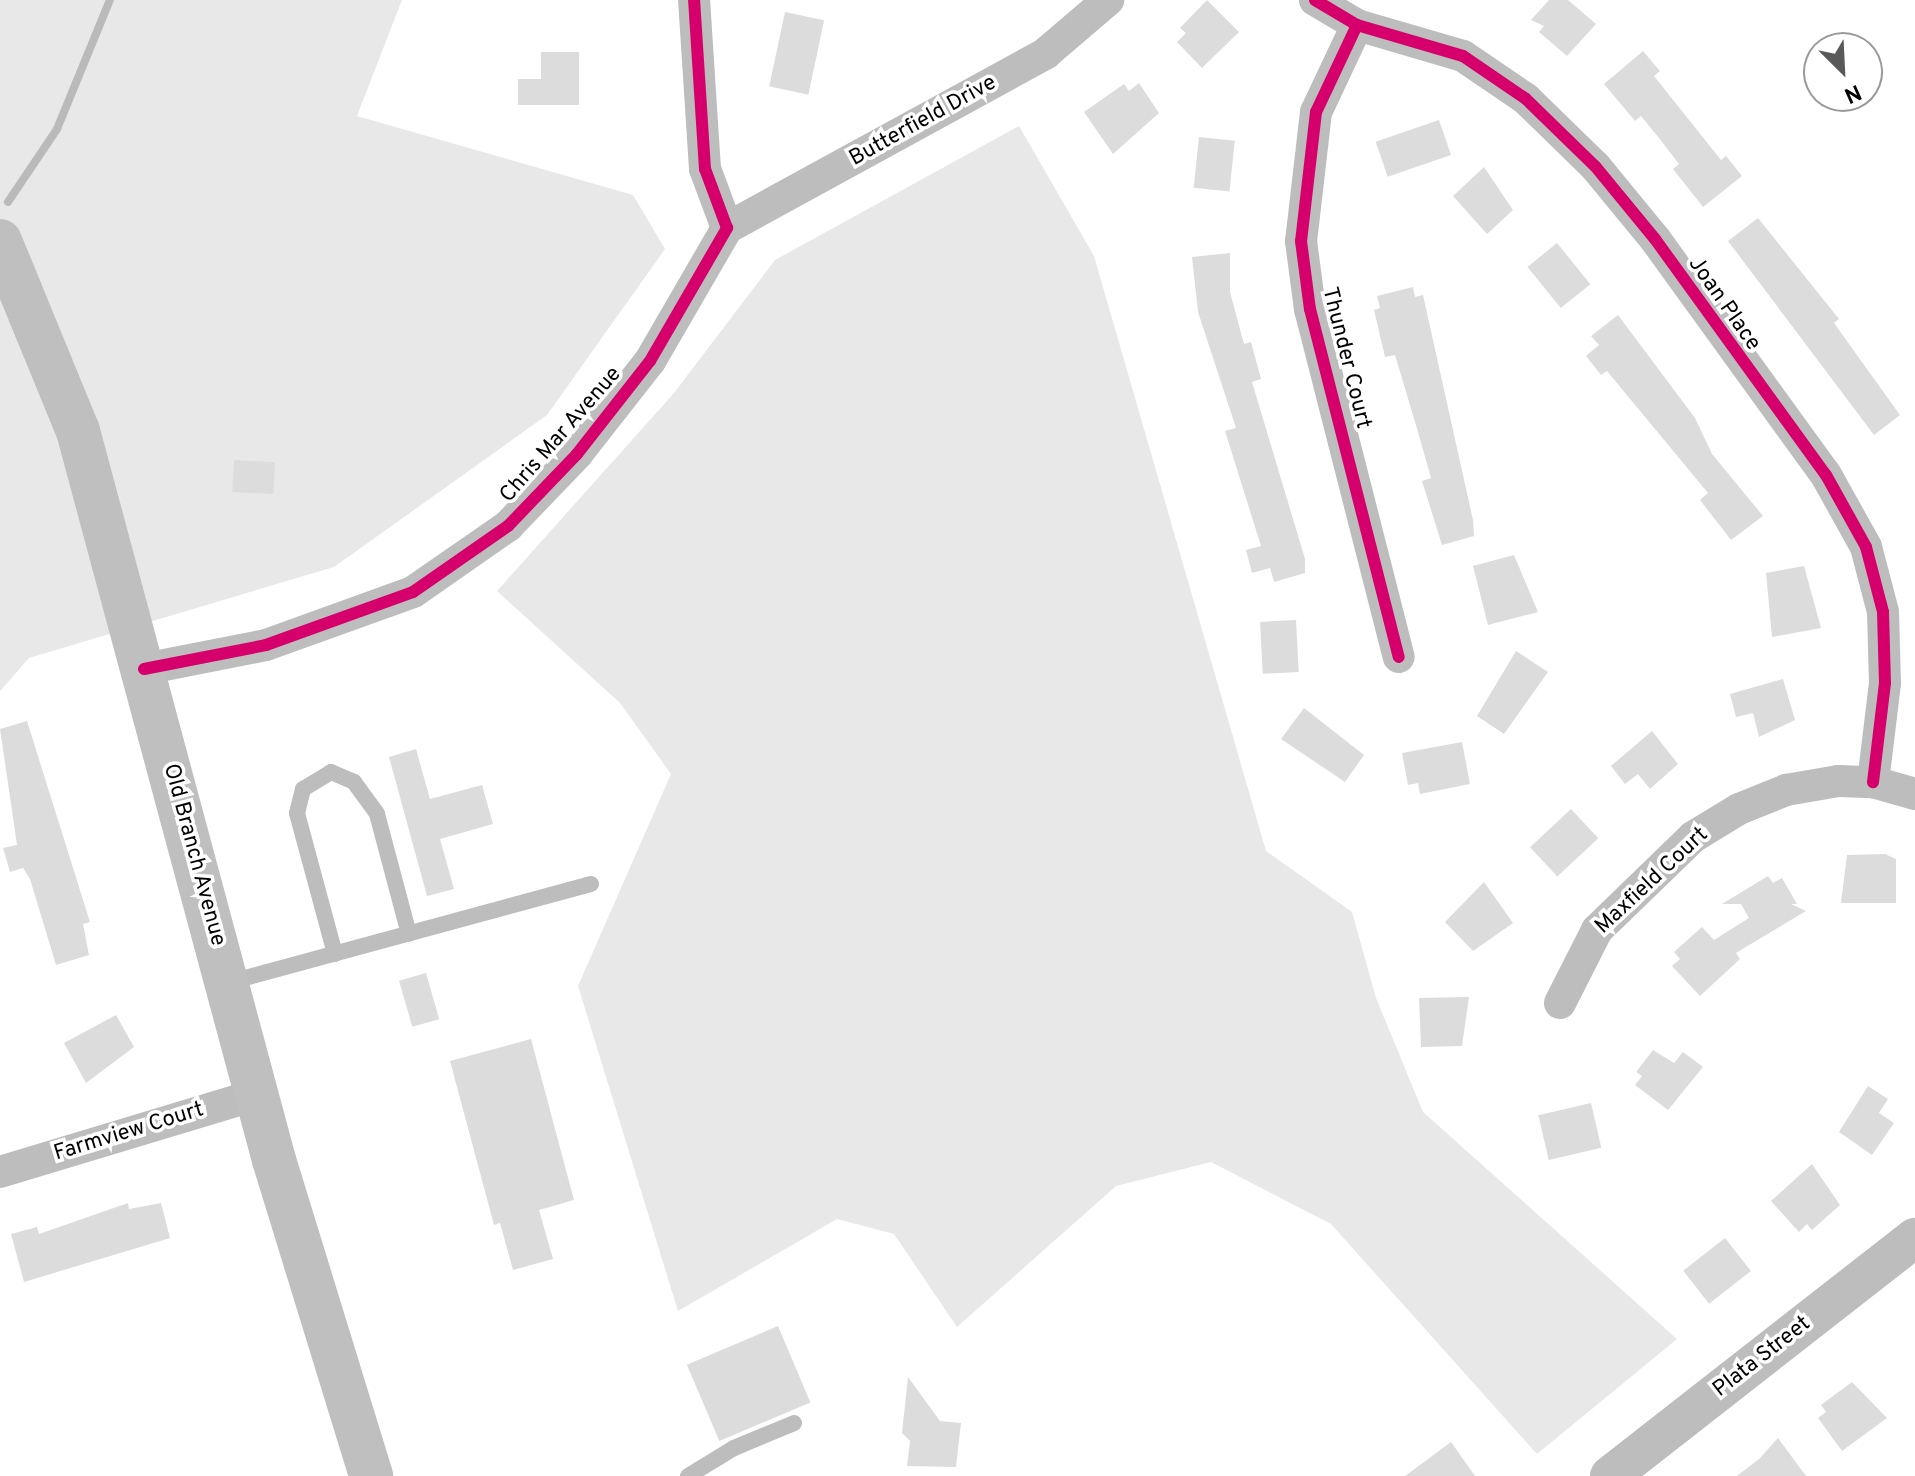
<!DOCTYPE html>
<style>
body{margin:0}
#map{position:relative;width:1915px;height:1476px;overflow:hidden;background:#fff;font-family:Overpass,sans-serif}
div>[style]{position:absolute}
.green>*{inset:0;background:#e8e8e8}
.stream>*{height:8px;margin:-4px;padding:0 4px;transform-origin:4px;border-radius:4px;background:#bababa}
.building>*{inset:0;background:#dcdcdc;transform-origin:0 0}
.service>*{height:16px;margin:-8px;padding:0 8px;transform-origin:8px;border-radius:8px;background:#bdbdbd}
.minor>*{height:32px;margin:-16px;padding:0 16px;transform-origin:16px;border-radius:16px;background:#bdbdbd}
.tertiary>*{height:40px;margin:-20px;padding:0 20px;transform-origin:20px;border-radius:20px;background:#bdbdbd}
.secondary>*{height:44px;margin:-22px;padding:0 22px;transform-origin:22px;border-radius:22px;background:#bfbfbf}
.cycleway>*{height:12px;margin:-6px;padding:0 6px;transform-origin:6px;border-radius:6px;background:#d6006c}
span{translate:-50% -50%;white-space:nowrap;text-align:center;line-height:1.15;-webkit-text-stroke:7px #fff;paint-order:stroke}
.street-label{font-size:22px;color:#000}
.north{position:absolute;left:1803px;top:32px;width:80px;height:80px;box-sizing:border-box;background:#fff;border:2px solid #999;border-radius:50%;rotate:156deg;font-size:22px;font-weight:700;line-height:32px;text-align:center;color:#000}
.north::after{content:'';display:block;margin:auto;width:28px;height:36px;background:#595959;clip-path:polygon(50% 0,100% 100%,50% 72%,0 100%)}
</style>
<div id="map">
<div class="green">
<div style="clip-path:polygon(0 0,402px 0,357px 116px,633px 195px,665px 249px,547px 415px,334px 567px,29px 658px,0 691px)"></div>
<div style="clip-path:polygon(1019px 126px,1094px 256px,1266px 851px,1352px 912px,1376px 998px,1423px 1112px,1677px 1339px,1537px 1454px,1331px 1224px,1211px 1162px,1116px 1186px,957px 1327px,894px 1234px,837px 1219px,678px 1311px,578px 986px,671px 774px,620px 703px,497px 591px,674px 393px,775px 260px)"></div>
</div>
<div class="stream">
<div style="left:8px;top:202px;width:88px;rotate:-56.1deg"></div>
<div style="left:57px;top:129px;width:139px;rotate:-67.7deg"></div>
</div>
<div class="building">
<div style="clip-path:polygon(1207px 0,1239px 32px,1202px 68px,1177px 42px,1186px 33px,1180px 28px)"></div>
<div style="clip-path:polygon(1549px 0,1568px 0,1596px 24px,1567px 56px,1539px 32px,1544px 26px,1531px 20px)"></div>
<div style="left:785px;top:12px;width:40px;height:76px;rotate:12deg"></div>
<div style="clip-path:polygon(1643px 51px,1660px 71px,1654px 76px,1721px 160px,1726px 156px,1742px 176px,1703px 207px,1673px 169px,1679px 164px,1659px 138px,1641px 116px,1635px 121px,1604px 84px)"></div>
<div style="clip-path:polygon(541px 52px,579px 52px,579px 105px,518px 105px,518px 79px,541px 79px)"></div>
<div style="clip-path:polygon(1139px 83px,1159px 113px,1113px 154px,1084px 112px,1124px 84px,1129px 91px)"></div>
<div style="left:1439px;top:120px;width:37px;height:67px;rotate:71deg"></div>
<div style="left:1199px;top:137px;width:36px;height:51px;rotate:6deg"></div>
<div style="clip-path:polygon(1484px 167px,1513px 210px,1487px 234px,1453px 196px)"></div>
<div style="clip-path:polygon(1758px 218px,1839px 319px,1834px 323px,1900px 415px,1874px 435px,1728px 241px)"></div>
<div style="left:1557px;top:243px;width:53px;height:38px;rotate:51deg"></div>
<div style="clip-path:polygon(1230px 253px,1230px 292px,1244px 344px,1251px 342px,1261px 379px,1252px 382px,1305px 559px,1305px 573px,1274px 582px,1270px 568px,1252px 573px,1246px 550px,1261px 546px,1225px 431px,1236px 428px,1198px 312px,1192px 257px)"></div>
<div style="clip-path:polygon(1413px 287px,1415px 297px,1423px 295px,1473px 520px,1474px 536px,1442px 545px,1422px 481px,1431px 478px,1418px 432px,1395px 355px,1385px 357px,1374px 310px,1380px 308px,1377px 296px)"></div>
<div style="clip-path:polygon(1618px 315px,1695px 418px,1712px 454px,1763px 516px,1731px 540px,1700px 500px,1708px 493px,1607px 371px,1601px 375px,1586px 356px,1599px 345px,1591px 336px)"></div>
<div style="left:234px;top:460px;width:41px;height:32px;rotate:3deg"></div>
<div style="clip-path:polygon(1514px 555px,1538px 612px,1488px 625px,1473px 566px)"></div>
<div style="clip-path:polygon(1804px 566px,1821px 628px,1772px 637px,1766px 573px)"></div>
<div style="left:1296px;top:620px;width:52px;height:36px;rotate:87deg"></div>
<div style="clip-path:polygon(1516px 651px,1548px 672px,1504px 734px,1477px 716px)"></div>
<div style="clip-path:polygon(1783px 679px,1795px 720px,1759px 737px,1753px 713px,1736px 717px,1730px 694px)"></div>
<div style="clip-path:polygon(1304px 708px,1364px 755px,1345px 782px,1281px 739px)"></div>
<div style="clip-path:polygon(27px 721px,90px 922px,83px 924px,89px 955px,56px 965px,30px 879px,23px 868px,10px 872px,3px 848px,17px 845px,0 729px)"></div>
<div style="clip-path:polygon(1652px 731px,1678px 764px,1650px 789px,1638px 774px,1625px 784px,1611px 766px)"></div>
<div style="clip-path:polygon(1462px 742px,1470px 784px,1420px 794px,1418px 783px,1408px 785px,1402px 753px)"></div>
<div style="clip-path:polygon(416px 749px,430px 799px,482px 785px,493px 824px,440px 839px,454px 889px,427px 896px,389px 757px)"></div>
<div style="left:1571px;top:809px;width:40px;height:56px;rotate:47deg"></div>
<div style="clip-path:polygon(1885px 854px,1896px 859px,1896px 903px,1841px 903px,1847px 855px)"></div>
<div style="clip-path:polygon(1768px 876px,1773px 883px,1782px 878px,1797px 904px,1791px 904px,1806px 911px,1736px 953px,1740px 959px,1700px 996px,1672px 966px,1680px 959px,1674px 952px,1702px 927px,1714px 940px,1749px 918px,1741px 904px,1722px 904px)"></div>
<div style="clip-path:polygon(1484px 882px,1513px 923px,1473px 951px,1445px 922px)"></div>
<div style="left:426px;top:973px;width:48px;height:28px;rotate:74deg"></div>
<div style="clip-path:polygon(1469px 997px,1462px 1046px,1421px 1047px,1419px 998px)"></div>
<div style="clip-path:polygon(116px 1015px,134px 1047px,86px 1083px,64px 1043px)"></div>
<div style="clip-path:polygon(531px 1039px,574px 1200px,539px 1210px,553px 1259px,513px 1270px,500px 1223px,494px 1225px,450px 1061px)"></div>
<div style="clip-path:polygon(1653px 1050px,1674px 1063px,1683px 1052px,1703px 1067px,1668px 1110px,1635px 1085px,1642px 1076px,1636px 1072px)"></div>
<div style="clip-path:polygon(1868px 1086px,1888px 1099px,1879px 1113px,1894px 1123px,1872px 1155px,1839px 1132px)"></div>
<div style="left:1591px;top:1103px;width:46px;height:54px;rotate:77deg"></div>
<div style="clip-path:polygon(1812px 1164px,1840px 1205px,1812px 1230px,1807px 1224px,1799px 1232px,1771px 1201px)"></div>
<div style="clip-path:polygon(128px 1203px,129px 1209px,161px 1203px,170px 1238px,24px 1282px,11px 1234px,37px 1227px,39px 1234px)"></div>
<div style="left:1725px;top:1238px;width:42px;height:53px;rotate:52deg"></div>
<div style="left:778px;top:1326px;width:83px;height:99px;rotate:67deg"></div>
<div style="clip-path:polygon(908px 1377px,940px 1421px,961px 1423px,956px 1467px,907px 1466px,910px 1441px,902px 1433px)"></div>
<div style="clip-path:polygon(1852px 1382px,1887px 1418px,1842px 1451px,1818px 1418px,1826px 1412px,1821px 1405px)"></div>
<div style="clip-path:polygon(1778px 1438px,1806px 1476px,1737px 1476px,1759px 1459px)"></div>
<div style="clip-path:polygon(1451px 1442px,1475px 1476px,1405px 1476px)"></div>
</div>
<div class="service">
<div style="left:335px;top:954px;width:146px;rotate:-105.1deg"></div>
<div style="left:297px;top:813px;width:25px;rotate:-76deg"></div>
<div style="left:303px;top:789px;width:33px;rotate:-31deg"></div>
<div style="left:331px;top:772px;width:25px;rotate:23deg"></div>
<div style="left:354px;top:782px;width:39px;rotate:54deg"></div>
<div style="left:377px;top:814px;width:124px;rotate:75.1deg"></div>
<div style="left:230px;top:982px;width:374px;rotate:-15.2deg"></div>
<div style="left:688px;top:1476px;width:54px;rotate:-31.3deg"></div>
<div style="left:734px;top:1448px;width:65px;rotate:-22.6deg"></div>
</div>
<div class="minor">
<div style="left:1315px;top:0;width:49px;rotate:30.8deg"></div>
<div style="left:1357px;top:25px;width:110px;rotate:16.3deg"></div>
<div style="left:1463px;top:56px;width:76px;rotate:34.3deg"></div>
<div style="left:1526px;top:99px;width:96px;rotate:44.2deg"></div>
<div style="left:1595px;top:166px;width:94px;rotate:50.6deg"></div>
<div style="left:1655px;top:239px;width:291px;rotate:54.1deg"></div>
<div style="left:1826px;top:475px;width:82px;rotate:60.9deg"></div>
<div style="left:1866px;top:547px;width:67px;rotate:75.3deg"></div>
<div style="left:1883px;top:612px;width:71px;rotate:88.4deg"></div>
<div style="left:1885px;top:683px;width:100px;rotate:96.9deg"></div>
<div style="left:1357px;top:25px;width:96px;rotate:115.2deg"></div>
<div style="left:1316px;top:112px;width:130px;rotate:96.6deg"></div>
<div style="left:1301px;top:241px;width:69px;rotate:82.5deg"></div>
<div style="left:1310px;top:309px;width:359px;rotate:75.7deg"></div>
<div style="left:727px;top:228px;width:364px;rotate:-28.7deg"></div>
<div style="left:1046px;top:53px;width:82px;rotate:-40.5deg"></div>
<div style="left:144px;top:669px;width:124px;rotate:-11.1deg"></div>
<div style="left:266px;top:645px;width:156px;rotate:-19.8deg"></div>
<div style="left:413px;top:592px;width:116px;rotate:-34.8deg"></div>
<div style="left:508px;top:526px;width:100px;rotate:-46.2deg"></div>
<div style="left:577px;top:454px;width:118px;rotate:-51.9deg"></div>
<div style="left:650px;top:361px;width:154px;rotate:-59.9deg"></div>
<div style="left:727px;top:228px;width:63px;rotate:-110.4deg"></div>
<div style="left:705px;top:169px;width:169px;rotate:-93.7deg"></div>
<div style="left:1560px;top:1003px;width:82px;rotate:-63.1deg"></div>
<div style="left:1597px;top:930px;width:134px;rotate:-44.1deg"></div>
<div style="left:1693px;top:837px;width:54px;rotate:-31.3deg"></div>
<div style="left:1739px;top:809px;width:51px;rotate:-22deg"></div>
<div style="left:1786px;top:790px;width:53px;rotate:-9.8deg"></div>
<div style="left:1838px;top:781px;width:35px;rotate:2deg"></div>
<div style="left:1873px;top:782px;width:44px;rotate:15.9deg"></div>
<div style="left:0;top:1172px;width:270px;rotate:-16.8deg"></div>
</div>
<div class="tertiary">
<div style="left:1610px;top:1476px;width:387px;rotate:-38deg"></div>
</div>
<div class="secondary">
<div style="left:0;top:241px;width:205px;rotate:67.7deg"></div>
<div style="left:78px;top:431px;width:755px;rotate:74.95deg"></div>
<div style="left:274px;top:1160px;width:331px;rotate:72.9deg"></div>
</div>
<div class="cycleway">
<div style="left:1315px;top:0;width:49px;rotate:30.8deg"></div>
<div style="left:1357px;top:25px;width:110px;rotate:16.3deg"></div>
<div style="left:1463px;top:56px;width:76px;rotate:34.3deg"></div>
<div style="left:1526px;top:99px;width:96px;rotate:44.2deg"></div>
<div style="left:1595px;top:166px;width:94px;rotate:50.6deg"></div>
<div style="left:1655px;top:239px;width:291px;rotate:54.1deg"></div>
<div style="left:1826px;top:475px;width:82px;rotate:60.9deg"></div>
<div style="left:1866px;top:547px;width:67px;rotate:75.3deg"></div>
<div style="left:1883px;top:612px;width:71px;rotate:88.4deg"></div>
<div style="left:1885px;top:683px;width:100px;rotate:96.9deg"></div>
<div style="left:1357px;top:25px;width:96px;rotate:115.2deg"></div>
<div style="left:1316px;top:112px;width:130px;rotate:96.6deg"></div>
<div style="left:1301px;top:241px;width:69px;rotate:82.5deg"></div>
<div style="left:1310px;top:309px;width:359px;rotate:75.7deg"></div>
<div style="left:144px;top:669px;width:124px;rotate:-11.1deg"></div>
<div style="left:266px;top:645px;width:156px;rotate:-19.8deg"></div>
<div style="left:413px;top:592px;width:116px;rotate:-34.8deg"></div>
<div style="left:508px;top:526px;width:100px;rotate:-46.2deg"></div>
<div style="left:577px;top:454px;width:118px;rotate:-51.9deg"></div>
<div style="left:650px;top:361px;width:154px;rotate:-59.9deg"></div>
<div style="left:727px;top:228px;width:63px;rotate:-110.4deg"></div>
<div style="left:705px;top:169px;width:169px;rotate:-93.7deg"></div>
</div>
<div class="street-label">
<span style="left:923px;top:121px;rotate:-29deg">Butterfield Drive</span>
<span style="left:1724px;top:304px;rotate:55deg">Joan Place</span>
<span style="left:1346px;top:358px;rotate:76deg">Thunder Court</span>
<span style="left:561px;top:435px;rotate:-49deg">Chris Mar Avenue</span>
<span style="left:194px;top:855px;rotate:75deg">Old Branch Avenue</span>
<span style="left:1652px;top:881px;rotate:-43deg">Maxfield Court</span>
<span style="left:129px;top:1132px;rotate:-17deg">Farmview Court</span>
<span style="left:1762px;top:1357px;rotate:-38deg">Plata Street</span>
</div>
<div class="north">N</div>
</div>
